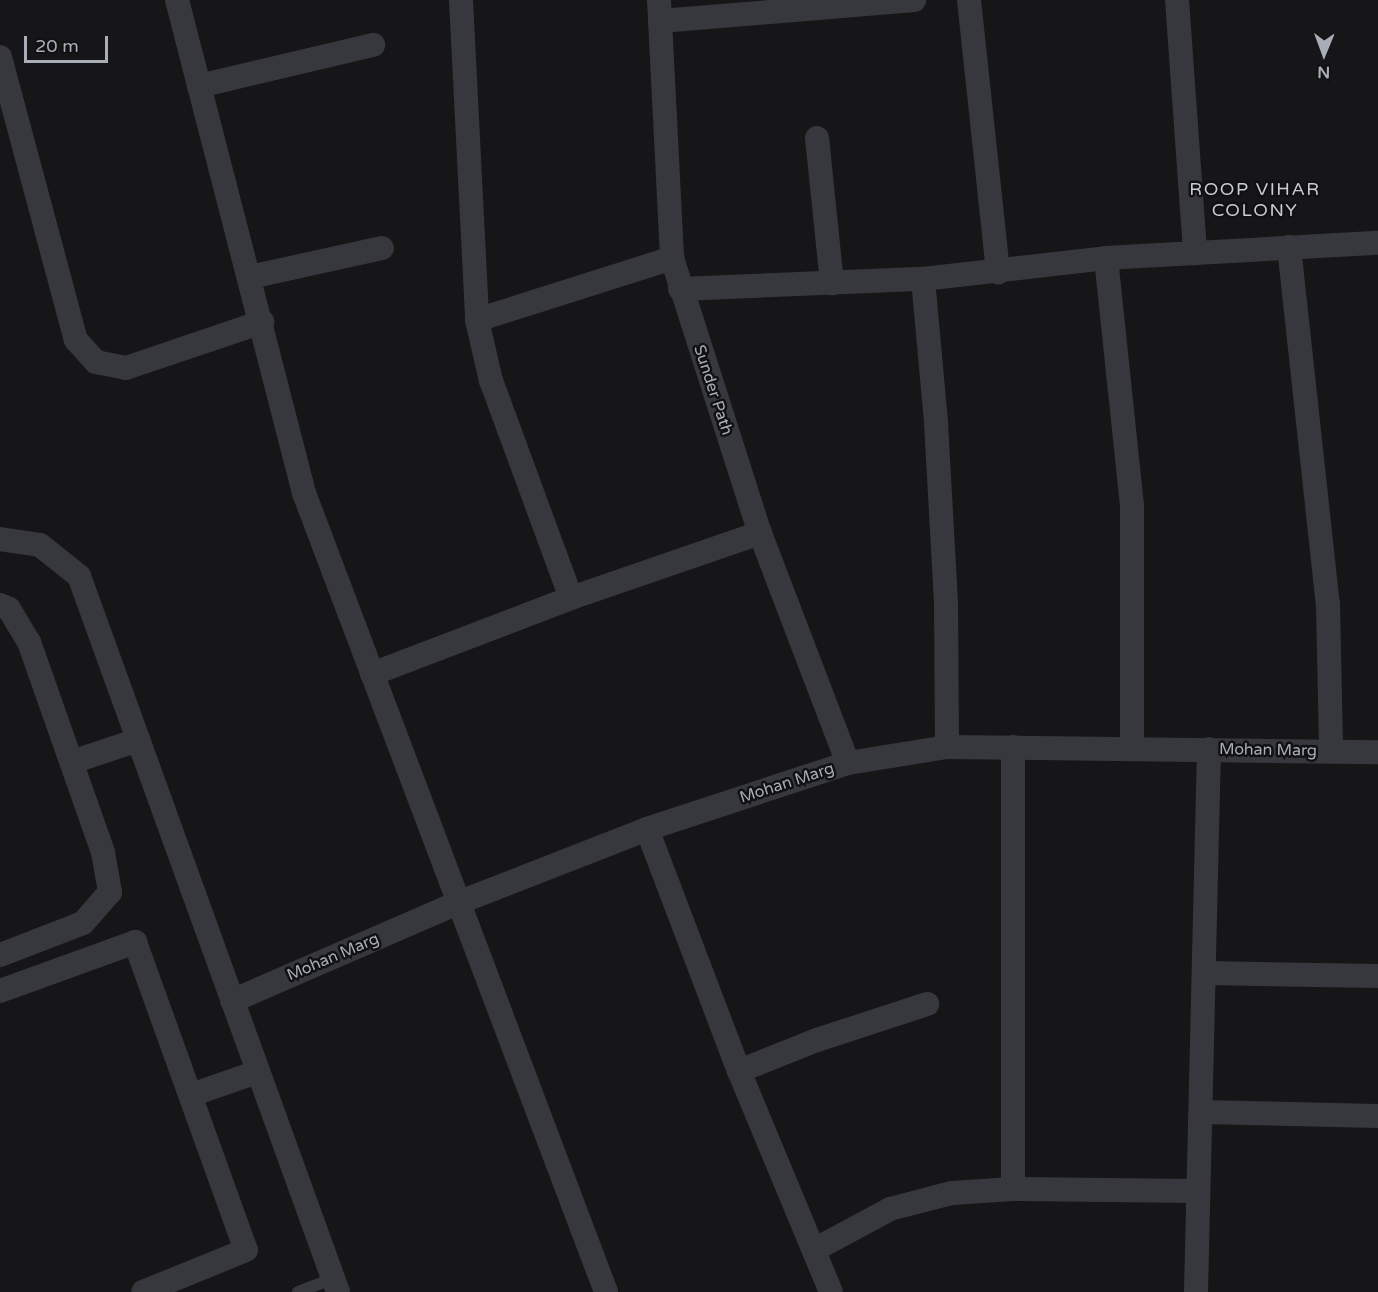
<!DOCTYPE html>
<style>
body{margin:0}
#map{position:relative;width:1378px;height:1292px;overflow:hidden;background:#161618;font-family:"Varela Round",sans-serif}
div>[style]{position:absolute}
.lane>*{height:12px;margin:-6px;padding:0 6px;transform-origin:6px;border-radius:6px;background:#37383d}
.street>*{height:24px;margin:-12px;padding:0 12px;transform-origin:12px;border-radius:12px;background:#37383d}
span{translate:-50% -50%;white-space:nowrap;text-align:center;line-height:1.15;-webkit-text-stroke:5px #111113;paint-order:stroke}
.street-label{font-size:16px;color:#a8adb8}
.neighbourhood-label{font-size:18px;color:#c9ccd4;letter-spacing:1.5px}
.north{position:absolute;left:1294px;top:24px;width:60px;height:60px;-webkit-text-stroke:4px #111113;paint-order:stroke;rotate:181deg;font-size:16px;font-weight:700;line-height:24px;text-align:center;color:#a8adb8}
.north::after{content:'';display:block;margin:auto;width:21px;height:27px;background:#a8adb8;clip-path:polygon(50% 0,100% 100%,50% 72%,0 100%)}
.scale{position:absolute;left:24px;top:36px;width:84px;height:27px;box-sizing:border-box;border:3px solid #a8adb8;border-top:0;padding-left:8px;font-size:18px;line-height:21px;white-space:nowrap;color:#a8adb8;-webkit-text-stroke:4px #111113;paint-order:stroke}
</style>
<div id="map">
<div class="lane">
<div style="left:298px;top:1292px;width:36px;rotate:-21deg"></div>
</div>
<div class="street">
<div style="left:177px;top:0;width:509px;rotate:75.55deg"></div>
<div style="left:304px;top:493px;width:854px;rotate:69.29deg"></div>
<div style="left:461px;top:0;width:320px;rotate:87.1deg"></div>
<div style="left:659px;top:0;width:258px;rotate:87.1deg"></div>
<div style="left:672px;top:258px;width:289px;rotate:72.3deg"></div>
<div style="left:760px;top:533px;width:246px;rotate:69.1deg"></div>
<div style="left:969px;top:0;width:274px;rotate:83.9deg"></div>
<div style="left:1177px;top:0;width:254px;rotate:85.9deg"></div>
<div style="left:660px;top:21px;width:255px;rotate:-4.7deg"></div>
<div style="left:0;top:57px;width:293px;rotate:75deg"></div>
<div style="left:76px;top:340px;width:30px;rotate:48deg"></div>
<div style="left:96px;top:362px;width:31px;rotate:11deg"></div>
<div style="left:126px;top:368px;width:144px;rotate:-18.7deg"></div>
<div style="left:199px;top:86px;width:179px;rotate:-13.3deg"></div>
<div style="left:817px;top:138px;width:146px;rotate:84.1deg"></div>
<div style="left:1289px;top:247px;width:359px;rotate:83.8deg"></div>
<div style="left:1328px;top:604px;width:147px;rotate:88.8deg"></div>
<div style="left:1106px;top:258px;width:248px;rotate:84deg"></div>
<div style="left:1132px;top:505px;width:241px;rotate:90deg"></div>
<div style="left:250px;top:277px;width:135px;rotate:-12.4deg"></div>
<div style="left:923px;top:279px;width:145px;rotate:84.8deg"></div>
<div style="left:936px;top:423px;width:180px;rotate:86.8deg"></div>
<div style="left:946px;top:603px;width:144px;rotate:89.6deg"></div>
<div style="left:680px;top:289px;width:243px;rotate:-2.4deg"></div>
<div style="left:923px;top:279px;width:184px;rotate:-6.5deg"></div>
<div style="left:1106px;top:258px;width:272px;rotate:-3.2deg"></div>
<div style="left:0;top:539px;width:40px;rotate:8.5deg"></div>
<div style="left:40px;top:545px;width:50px;rotate:38.5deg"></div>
<div style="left:79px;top:576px;width:761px;rotate:70.11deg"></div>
<div style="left:571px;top:598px;width:231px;rotate:-110.2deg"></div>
<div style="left:491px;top:381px;width:63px;rotate:-102.9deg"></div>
<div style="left:477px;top:320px;width:205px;rotate:-17.6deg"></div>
<div style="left:0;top:605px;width:10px;rotate:24deg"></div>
<div style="left:9px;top:609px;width:39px;rotate:59deg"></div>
<div style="left:29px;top:642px;width:223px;rotate:70.6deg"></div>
<div style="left:103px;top:852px;width:41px;rotate:80.1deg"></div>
<div style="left:110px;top:892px;width:41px;rotate:131.1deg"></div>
<div style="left:83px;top:923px;width:89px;rotate:158.9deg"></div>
<div style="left:372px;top:674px;width:213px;rotate:-20.9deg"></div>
<div style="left:571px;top:598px;width:200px;rotate:-19deg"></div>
<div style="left:72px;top:762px;width:70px;rotate:-18.4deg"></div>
<div style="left:647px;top:829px;width:259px;rotate:69.2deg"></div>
<div style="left:739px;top:1071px;width:239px;rotate:67.4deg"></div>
<div style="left:1205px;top:973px;width:173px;rotate:1deg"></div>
<div style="left:0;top:991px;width:144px;rotate:-19.9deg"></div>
<div style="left:135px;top:942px;width:327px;rotate:70.2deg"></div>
<div style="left:246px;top:1250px;width:111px;rotate:157.8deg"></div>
<div style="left:232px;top:1001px;width:249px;rotate:-23.5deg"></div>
<div style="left:460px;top:902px;width:201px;rotate:-21.3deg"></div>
<div style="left:647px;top:829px;width:212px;rotate:-18.2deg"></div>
<div style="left:848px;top:763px;width:100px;rotate:-9.2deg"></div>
<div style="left:947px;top:747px;width:431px;rotate:0.7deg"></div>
<div style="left:739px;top:1071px;width:84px;rotate:-21.7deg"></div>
<div style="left:817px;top:1040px;width:116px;rotate:-18.1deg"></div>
<div style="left:191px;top:1095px;width:70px;rotate:-19.2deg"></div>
<div style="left:1201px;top:1112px;width:177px;rotate:1.3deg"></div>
<div style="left:1013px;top:1189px;width:442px;rotate:-90deg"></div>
<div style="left:814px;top:1250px;width:86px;rotate:-28.3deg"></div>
<div style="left:890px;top:1209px;width:64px;rotate:-14.5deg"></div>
<div style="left:952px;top:1193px;width:61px;rotate:-3.8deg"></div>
<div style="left:1013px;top:1189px;width:183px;rotate:0.6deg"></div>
<div style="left:1196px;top:1292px;width:543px;rotate:-88.63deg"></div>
</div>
<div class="street-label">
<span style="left:713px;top:390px;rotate:72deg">Sunder Path</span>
<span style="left:1268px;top:750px;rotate:1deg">Mohan Marg</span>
<span style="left:787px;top:783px;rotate:-18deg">Mohan Marg</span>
<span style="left:333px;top:957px;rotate:-23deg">Mohan Marg</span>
</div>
<div class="neighbourhood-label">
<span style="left:1255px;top:200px">ROOP VIHAR<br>COLONY</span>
</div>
<div class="north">N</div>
<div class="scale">20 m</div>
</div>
